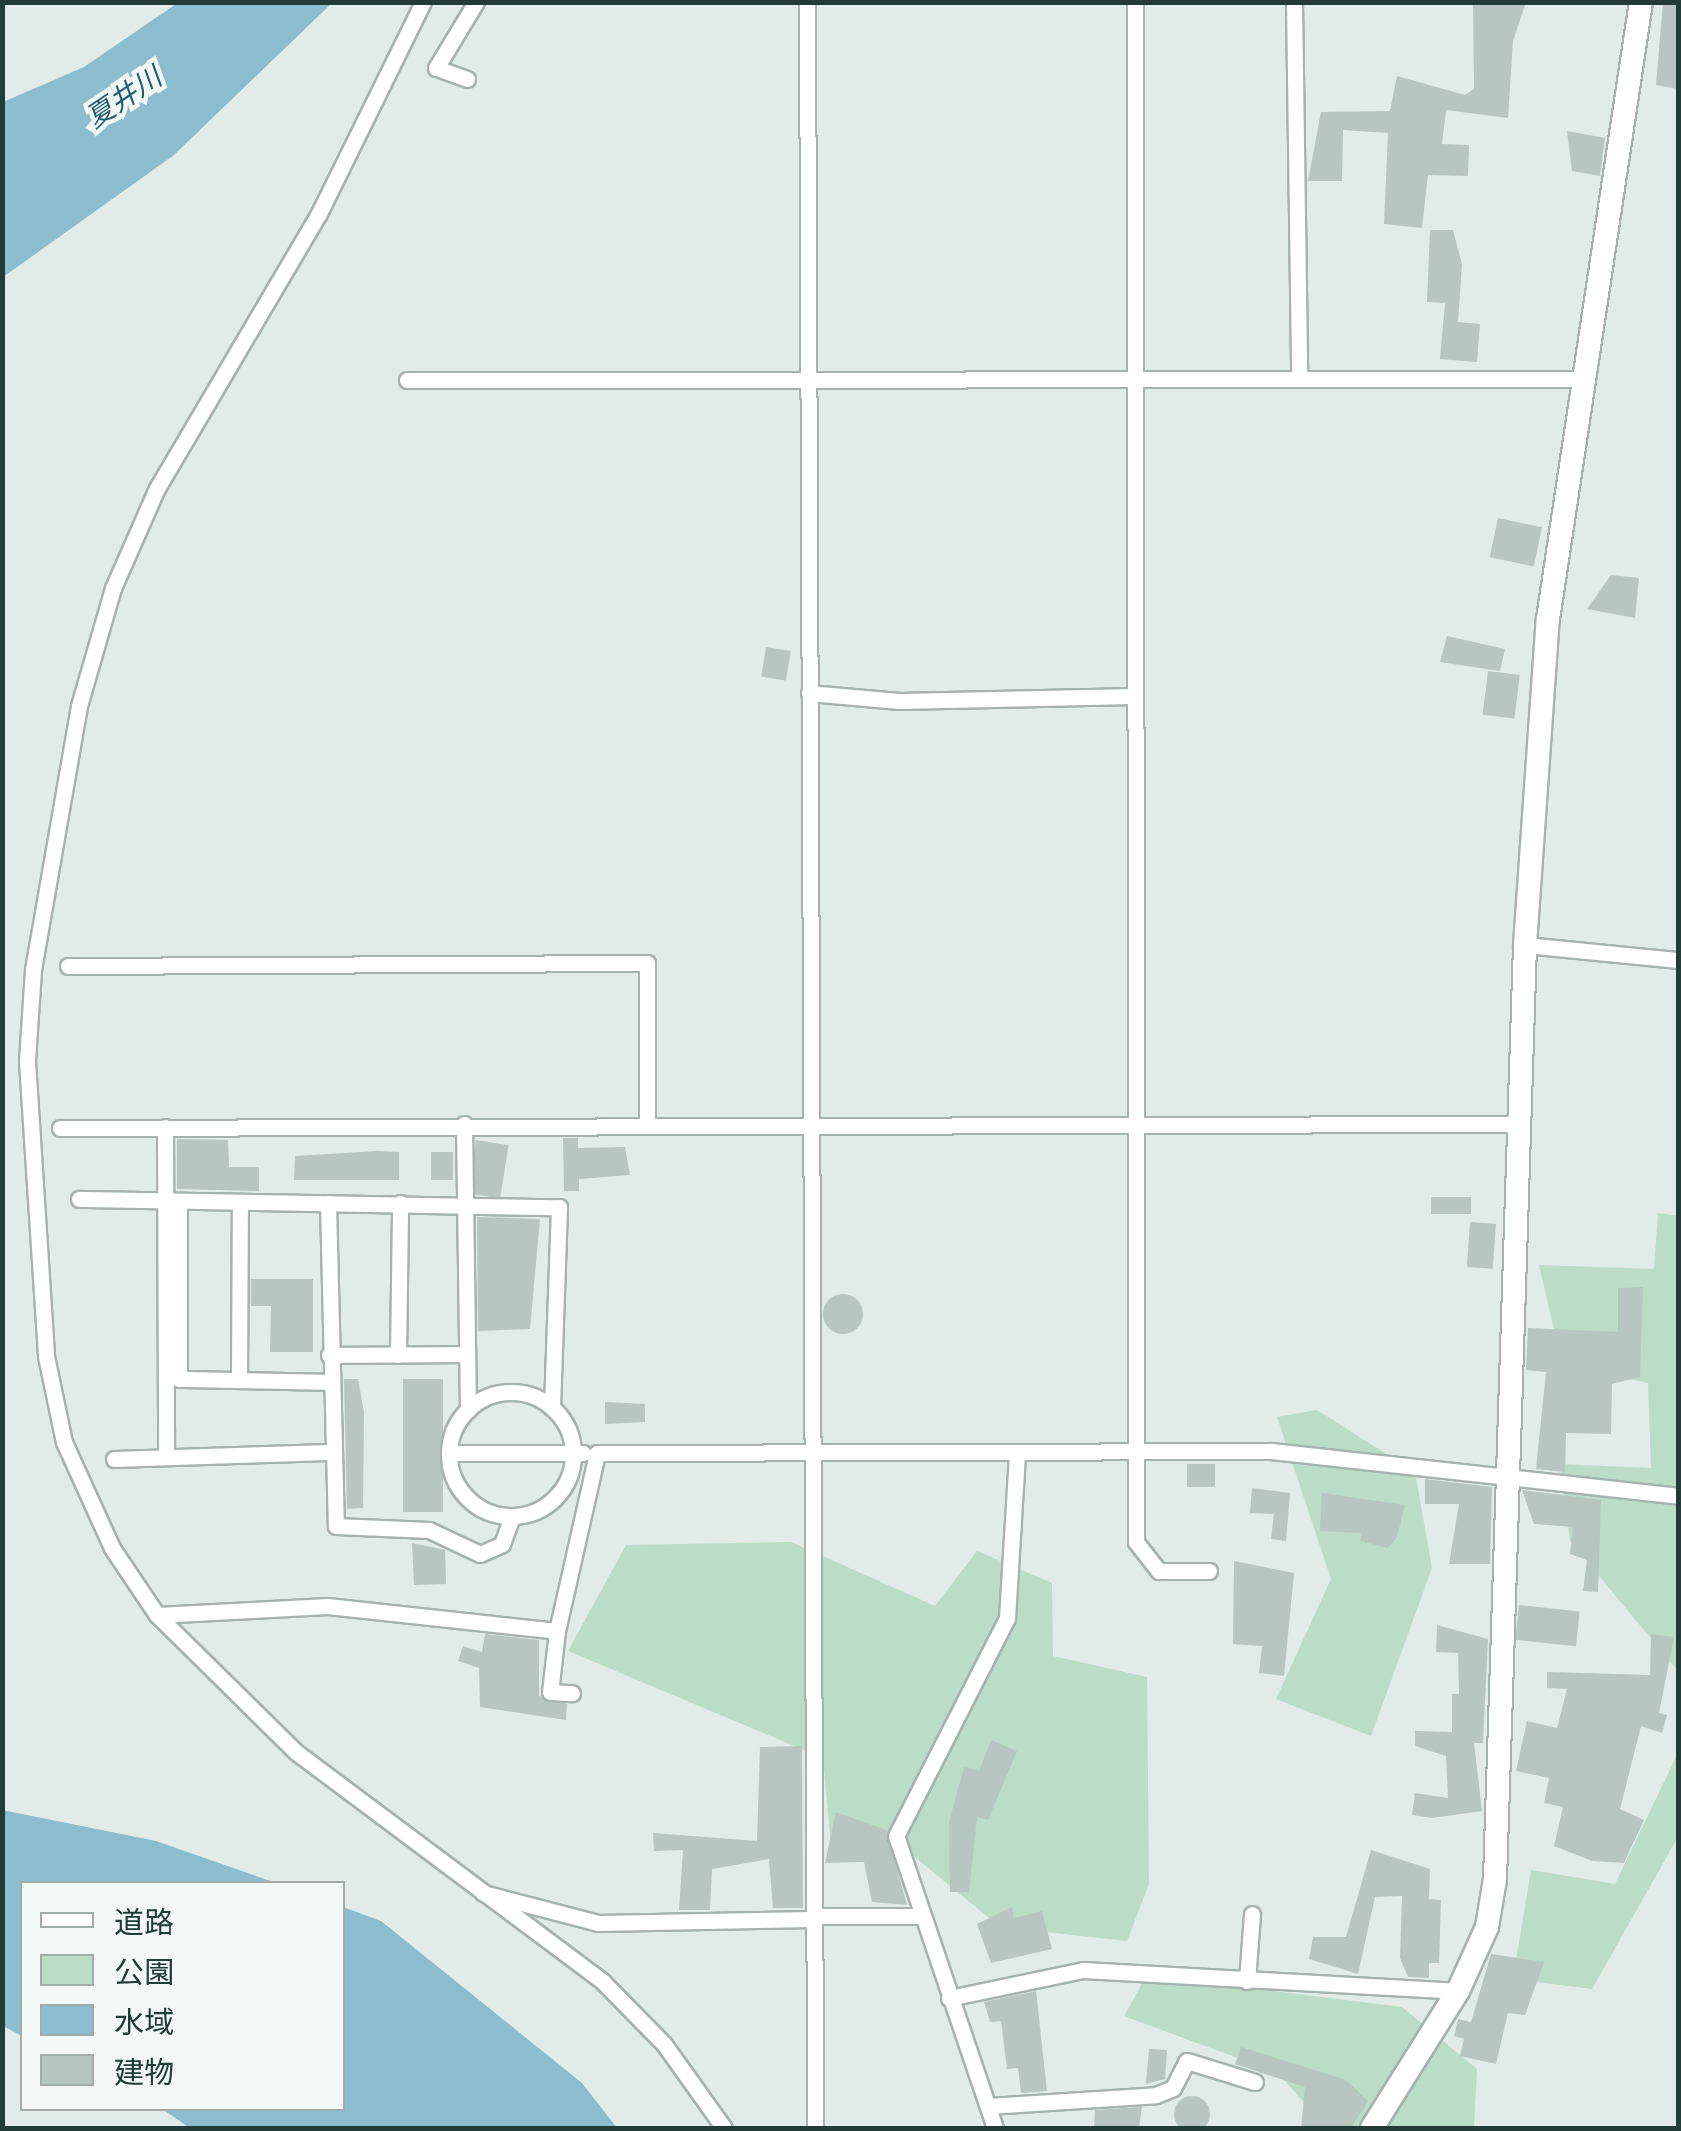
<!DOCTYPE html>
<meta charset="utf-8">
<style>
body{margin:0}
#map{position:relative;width:1681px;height:2131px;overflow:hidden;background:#e1ebe8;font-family:Signika,"Noto Sans JP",sans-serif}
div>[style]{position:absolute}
.green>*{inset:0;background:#bbdcc7}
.water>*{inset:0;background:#8bbdce}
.building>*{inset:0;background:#b7c6c1;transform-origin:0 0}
.round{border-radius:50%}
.roads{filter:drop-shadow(2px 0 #a4b3af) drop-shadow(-2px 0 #a4b3af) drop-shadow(0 2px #a4b3af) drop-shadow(0 -2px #a4b3af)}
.street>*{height:15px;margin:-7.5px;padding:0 7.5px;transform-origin:7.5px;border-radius:7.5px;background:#fff}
.street>.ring{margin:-7.5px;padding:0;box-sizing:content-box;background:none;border:15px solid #fff;border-radius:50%}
.secondary>*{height:22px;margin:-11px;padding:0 11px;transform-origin:11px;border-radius:11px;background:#fff}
span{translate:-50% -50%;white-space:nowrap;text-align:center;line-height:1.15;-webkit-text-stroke:9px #f2f8f5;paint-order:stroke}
.water-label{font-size:28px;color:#1f5d75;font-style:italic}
.frame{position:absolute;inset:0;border:5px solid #223b37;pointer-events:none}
.legend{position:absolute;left:20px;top:1881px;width:325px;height:230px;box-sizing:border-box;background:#f2f8f5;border:2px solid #9faca9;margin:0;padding:12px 18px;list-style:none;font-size:30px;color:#223b37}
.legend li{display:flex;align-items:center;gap:20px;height:50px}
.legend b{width:50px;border:2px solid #9faca9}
</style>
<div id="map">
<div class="green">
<div style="clip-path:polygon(1658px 1213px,1678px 1216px,1678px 1671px,1570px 1541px,1560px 1464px,1651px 1468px,1648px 1383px,1562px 1364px,1539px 1265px,1654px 1269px)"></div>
<div style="clip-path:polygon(1317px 1410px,1415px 1472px,1432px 1568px,1371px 1736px,1276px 1699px,1331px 1579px,1277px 1417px)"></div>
<div style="clip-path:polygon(791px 1542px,935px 1606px,977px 1551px,1052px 1583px,1053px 1656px,1147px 1677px,1149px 1884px,1127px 1941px,1000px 1927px,893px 1839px,832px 1858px,823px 1758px,568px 1651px,626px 1545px)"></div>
<div style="clip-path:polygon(1678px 1753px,1678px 1837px,1592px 1989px,1513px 1979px,1531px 1870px,1615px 1884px)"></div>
<div style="clip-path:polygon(1147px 1975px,1402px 2007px,1477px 2069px,1474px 2128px,1327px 2128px,1278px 2073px,1124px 2016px)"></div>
</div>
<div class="water">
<div style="clip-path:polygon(179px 2px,332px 3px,174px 155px,3px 277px,3px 102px,84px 67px)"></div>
<div style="clip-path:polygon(2px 1810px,156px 1841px,276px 1883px,22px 1884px,22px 2036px,3px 2026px)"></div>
<div style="clip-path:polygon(343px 1907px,381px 1921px,582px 2083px,617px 2128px,190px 2128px,162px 2109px,342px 2108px)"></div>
</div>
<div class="building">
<div style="clip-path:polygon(1473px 2px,1526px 2px,1513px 41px,1508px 118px,1446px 110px,1442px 144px,1469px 145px,1468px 176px,1428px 175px,1422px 228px,1384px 224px,1388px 133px,1343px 130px,1342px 181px,1308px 181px,1321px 112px,1390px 111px,1397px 76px,1465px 95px,1474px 89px)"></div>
<div style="clip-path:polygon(1663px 2px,1678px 2px,1678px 89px,1656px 85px)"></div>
<div style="clip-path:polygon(1567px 131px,1605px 138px,1600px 176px,1572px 171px)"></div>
<div style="clip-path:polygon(1430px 230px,1453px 230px,1462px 264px,1458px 322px,1480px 324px,1477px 362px,1440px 359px,1445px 303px,1427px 302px)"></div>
<div style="left:1498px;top:518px;width:45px;height:40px;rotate:12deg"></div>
<div style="clip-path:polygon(1611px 575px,1639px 578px,1635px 618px,1587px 609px)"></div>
<div style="clip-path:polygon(1447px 636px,1505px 649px,1500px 671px,1440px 662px)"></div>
<div style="left:766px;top:647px;width:25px;height:30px;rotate:9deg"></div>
<div style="left:1488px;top:671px;width:32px;height:44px;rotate:7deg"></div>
<div style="clip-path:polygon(563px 1138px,578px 1138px,578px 1148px,625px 1147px,630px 1175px,579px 1179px,579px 1191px,564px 1191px)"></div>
<div style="clip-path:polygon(177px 1139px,228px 1140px,229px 1167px,259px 1167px,259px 1191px,177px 1189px)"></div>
<div style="left:476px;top:1140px;width:33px;height:54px;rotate:9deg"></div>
<div style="clip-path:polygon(378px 1151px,399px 1152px,399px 1180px,294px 1180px,295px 1156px)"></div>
<div style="left:431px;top:1152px;width:22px;height:28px"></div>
<div style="left:1431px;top:1197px;width:40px;height:17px"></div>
<div style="clip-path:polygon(477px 1217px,540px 1219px,530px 1329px,478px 1331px)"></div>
<div style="left:1470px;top:1222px;width:26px;height:45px;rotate:4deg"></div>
<div style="clip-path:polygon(251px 1279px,313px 1279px,313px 1352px,270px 1352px,271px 1306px,251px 1306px)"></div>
<div style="clip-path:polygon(1643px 1287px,1640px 1377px,1612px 1384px,1611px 1434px,1566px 1433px,1565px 1472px,1536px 1469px,1546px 1372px,1526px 1370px,1528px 1328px,1618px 1332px,1618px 1288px)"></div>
<div class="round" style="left:823px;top:1294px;width:40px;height:40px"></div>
<div style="clip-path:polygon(344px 1379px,358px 1379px,364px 1412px,363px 1508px,347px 1509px)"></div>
<div style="left:403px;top:1379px;width:40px;height:133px"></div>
<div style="clip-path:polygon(605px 1402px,645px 1404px,645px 1422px,605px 1424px)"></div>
<div style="left:1187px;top:1464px;width:28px;height:23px"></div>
<div style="clip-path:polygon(1425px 1479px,1492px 1487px,1490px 1564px,1449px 1564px,1459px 1504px,1425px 1504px)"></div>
<div style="clip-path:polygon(1252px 1488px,1290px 1493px,1286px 1541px,1271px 1539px,1274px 1514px,1250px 1513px)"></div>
<div style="clip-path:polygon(1522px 1490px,1601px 1500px,1598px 1592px,1583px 1591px,1587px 1560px,1570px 1554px,1573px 1527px,1534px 1524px)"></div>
<div style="clip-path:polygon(1322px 1493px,1405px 1505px,1397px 1537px,1388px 1548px,1360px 1541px,1362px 1533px,1320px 1531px)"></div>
<div style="clip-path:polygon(412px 1543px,445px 1550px,446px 1584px,414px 1585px)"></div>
<div style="clip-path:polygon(1234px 1561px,1294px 1573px,1284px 1676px,1259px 1673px,1262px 1646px,1233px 1644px)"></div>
<div style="left:1519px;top:1605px;width:61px;height:35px;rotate:6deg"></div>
<div style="clip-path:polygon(1437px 1625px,1488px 1639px,1483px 1743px,1474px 1743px,1482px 1811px,1432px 1818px,1412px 1815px,1415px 1793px,1448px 1798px,1446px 1756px,1415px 1746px,1415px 1731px,1452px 1732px,1452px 1694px,1459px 1694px,1458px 1653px,1436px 1652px)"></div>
<div style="clip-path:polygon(485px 1634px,539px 1640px,539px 1696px,567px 1704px,566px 1720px,480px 1707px,479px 1668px,458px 1661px,463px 1646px,482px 1652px)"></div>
<div style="clip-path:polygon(1651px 1634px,1674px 1637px,1659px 1713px,1667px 1715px,1662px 1733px,1641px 1726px,1620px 1809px,1644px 1820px,1624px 1863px,1592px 1861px,1554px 1846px,1563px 1807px,1544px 1803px,1549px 1778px,1516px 1771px,1527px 1721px,1557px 1728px,1567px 1689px,1547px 1688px,1547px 1672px,1650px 1675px)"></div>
<div style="clip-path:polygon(991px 1740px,1017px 1751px,988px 1820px,977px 1817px,969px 1892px,950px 1892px,949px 1822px,964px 1767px,979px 1771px)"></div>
<div style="clip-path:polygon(802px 1746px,803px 1908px,773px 1908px,769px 1859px,712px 1869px,710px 1910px,679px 1910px,683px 1850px,654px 1851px,653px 1833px,757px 1841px,760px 1747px)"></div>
<div style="clip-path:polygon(836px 1812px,886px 1830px,907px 1905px,872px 1902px,864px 1862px,825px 1863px)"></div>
<div style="clip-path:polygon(1371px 1850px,1430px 1869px,1429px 1899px,1441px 1900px,1439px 1963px,1429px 1963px,1429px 1978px,1408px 1977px,1400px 1958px,1402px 1896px,1375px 1897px,1358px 1974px,1309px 1959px,1313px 1937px,1346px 1937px)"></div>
<div style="clip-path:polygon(1012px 1907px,1014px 1918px,1042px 1911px,1052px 1949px,991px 1963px,977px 1924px)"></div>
<div style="clip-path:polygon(1491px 1954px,1544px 1962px,1525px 2015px,1508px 2013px,1496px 2064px,1460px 2056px,1464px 2039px,1454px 2036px,1458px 2019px,1471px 2022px)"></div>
<div style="clip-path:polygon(1036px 1991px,1047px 2091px,1021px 2093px,1018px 2068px,1007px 2069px,1001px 2021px,990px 2022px,984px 2002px)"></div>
<div style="clip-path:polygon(1241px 2047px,1346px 2080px,1368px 2101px,1351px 2128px,1301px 2128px,1305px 2087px,1235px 2064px)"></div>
<div style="clip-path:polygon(1149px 2049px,1167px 2050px,1165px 2079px,1146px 2084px)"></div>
<div class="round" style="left:1174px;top:2096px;width:36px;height:36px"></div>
<div style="clip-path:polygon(1142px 2107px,1139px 2128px,1094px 2128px,1095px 2110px)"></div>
</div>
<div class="roads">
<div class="street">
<div style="left:423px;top:2px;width:237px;rotate:116.2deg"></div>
<div style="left:318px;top:215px;width:317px;rotate:120.5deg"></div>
<div style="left:157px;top:488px;width:109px;rotate:113.7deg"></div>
<div style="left:113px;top:588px;width:123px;rotate:106.1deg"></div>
<div style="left:79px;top:706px;width:268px;rotate:99.9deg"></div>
<div style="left:33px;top:970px;width:91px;rotate:93.8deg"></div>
<div style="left:27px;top:1061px;width:296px;rotate:86.3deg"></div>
<div style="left:46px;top:1356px;width:88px;rotate:78.2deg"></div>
<div style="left:64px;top:1442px;width:116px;rotate:65.6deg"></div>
<div style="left:112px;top:1548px;width:81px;rotate:56.1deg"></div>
<div style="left:157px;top:1615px;width:195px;rotate:44.6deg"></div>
<div style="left:296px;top:1752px;width:384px;rotate:36.8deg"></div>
<div style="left:603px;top:1982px;width:87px;rotate:45.5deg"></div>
<div style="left:664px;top:2044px;width:103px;rotate:54.5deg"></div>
<div style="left:807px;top:2px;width:2126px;rotate:89.78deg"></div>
<div style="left:1135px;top:2px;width:1540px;rotate:89.96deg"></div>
<div style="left:1136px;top:1542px;width:37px;rotate:52deg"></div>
<div style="left:1159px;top:1571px;width:50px"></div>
<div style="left:1294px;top:2px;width:372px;rotate:89.2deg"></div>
<div style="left:467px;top:79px;width:33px;rotate:-160deg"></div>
<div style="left:436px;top:68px;width:77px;rotate:-58.8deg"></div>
<div style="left:407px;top:380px;width:1172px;rotate:-0.05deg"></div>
<div style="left:809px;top:693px;width:90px;rotate:5.1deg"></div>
<div style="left:899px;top:701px;width:236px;rotate:-1.2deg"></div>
<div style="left:1525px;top:945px;width:154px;rotate:5.6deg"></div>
<div style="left:68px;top:966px;width:579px;rotate:-0.3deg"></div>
<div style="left:647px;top:963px;width:162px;rotate:90deg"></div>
<div style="left:464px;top:1124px;width:286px;rotate:89.2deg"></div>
<div style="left:165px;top:1127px;width:329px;rotate:89.8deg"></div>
<div style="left:60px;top:1128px;width:1458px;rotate:-0.16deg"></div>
<div style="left:79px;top:1199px;width:480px;rotate:1deg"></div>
<div style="left:559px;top:1207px;width:201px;rotate:92deg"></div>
<div style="left:179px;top:1202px;width:177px;rotate:90deg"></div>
<div style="left:179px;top:1379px;width:150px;rotate:1.1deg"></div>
<div style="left:328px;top:1203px;width:323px;rotate:88.6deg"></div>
<div style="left:336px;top:1526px;width:93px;rotate:2.5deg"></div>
<div style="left:429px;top:1530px;width:56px;rotate:25.2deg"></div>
<div style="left:480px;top:1554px;width:24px;rotate:-24deg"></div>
<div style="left:502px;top:1544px;width:29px;rotate:-70deg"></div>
<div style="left:329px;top:1355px;width:138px;rotate:-0.4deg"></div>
<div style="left:398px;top:1355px;width:152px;rotate:-89.2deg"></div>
<div style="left:239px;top:1380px;width:177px;rotate:-89.7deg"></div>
<div class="ring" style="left:449px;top:1392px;width:109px;height:109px"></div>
<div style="left:449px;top:1453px;width:134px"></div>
<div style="left:114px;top:1459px;width:214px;rotate:-1.9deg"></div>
<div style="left:157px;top:1615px;width:171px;rotate:-3deg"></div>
<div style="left:328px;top:1606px;width:230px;rotate:6.2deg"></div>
<div style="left:557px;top:1631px;width:182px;rotate:-77.3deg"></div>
<div style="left:597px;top:1453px;width:675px;rotate:-0.17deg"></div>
<div style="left:1272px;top:1451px;width:408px;rotate:6.3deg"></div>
<div style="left:557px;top:1631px;width:61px;rotate:96.5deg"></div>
<div style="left:550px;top:1692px;width:22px;rotate:3deg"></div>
<div style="left:483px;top:1893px;width:119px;rotate:14.6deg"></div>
<div style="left:598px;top:1923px;width:214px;rotate:-1.1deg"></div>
<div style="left:813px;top:1916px;width:108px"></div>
<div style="left:1247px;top:1981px;width:67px;rotate:-85.7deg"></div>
<div style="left:949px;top:1998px;width:137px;rotate:-11.8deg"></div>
<div style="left:1083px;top:1970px;width:376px;rotate:3.2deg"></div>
<div style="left:988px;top:2106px;width:168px;rotate:-3.7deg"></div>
<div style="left:1156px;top:2095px;width:18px;rotate:-22deg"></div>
<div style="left:1173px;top:2088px;width:30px;rotate:-63deg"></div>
<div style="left:1187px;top:2061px;width:71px;rotate:17.2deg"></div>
<div style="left:995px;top:2128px;width:308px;rotate:-108.7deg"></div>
<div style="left:896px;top:1836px;width:245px;rotate:-63deg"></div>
<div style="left:1007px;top:1618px;width:165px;rotate:-86.5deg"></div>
</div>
<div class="secondary">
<div style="left:1372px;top:2128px;width:162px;rotate:-57.9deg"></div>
<div style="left:1458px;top:1991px;width:70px;rotate:-65.6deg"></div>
<div style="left:1487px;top:1927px;width:49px;rotate:-80.5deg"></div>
<div style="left:1495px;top:1879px;width:934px;rotate:-88.16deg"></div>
<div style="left:1525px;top:945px;width:327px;rotate:-86deg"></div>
<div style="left:1548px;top:619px;width:624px;rotate:-81.43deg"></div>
</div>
</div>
<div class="water-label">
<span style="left:124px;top:98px;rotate:-34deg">夏井川</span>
</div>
<div class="frame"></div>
<ul class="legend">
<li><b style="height:12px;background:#fff"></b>道路</li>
<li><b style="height:28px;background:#bbdcc7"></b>公園</li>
<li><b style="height:28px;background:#8bbdce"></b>水域</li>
<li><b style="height:28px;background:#b7c6c1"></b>建物</li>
</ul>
</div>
